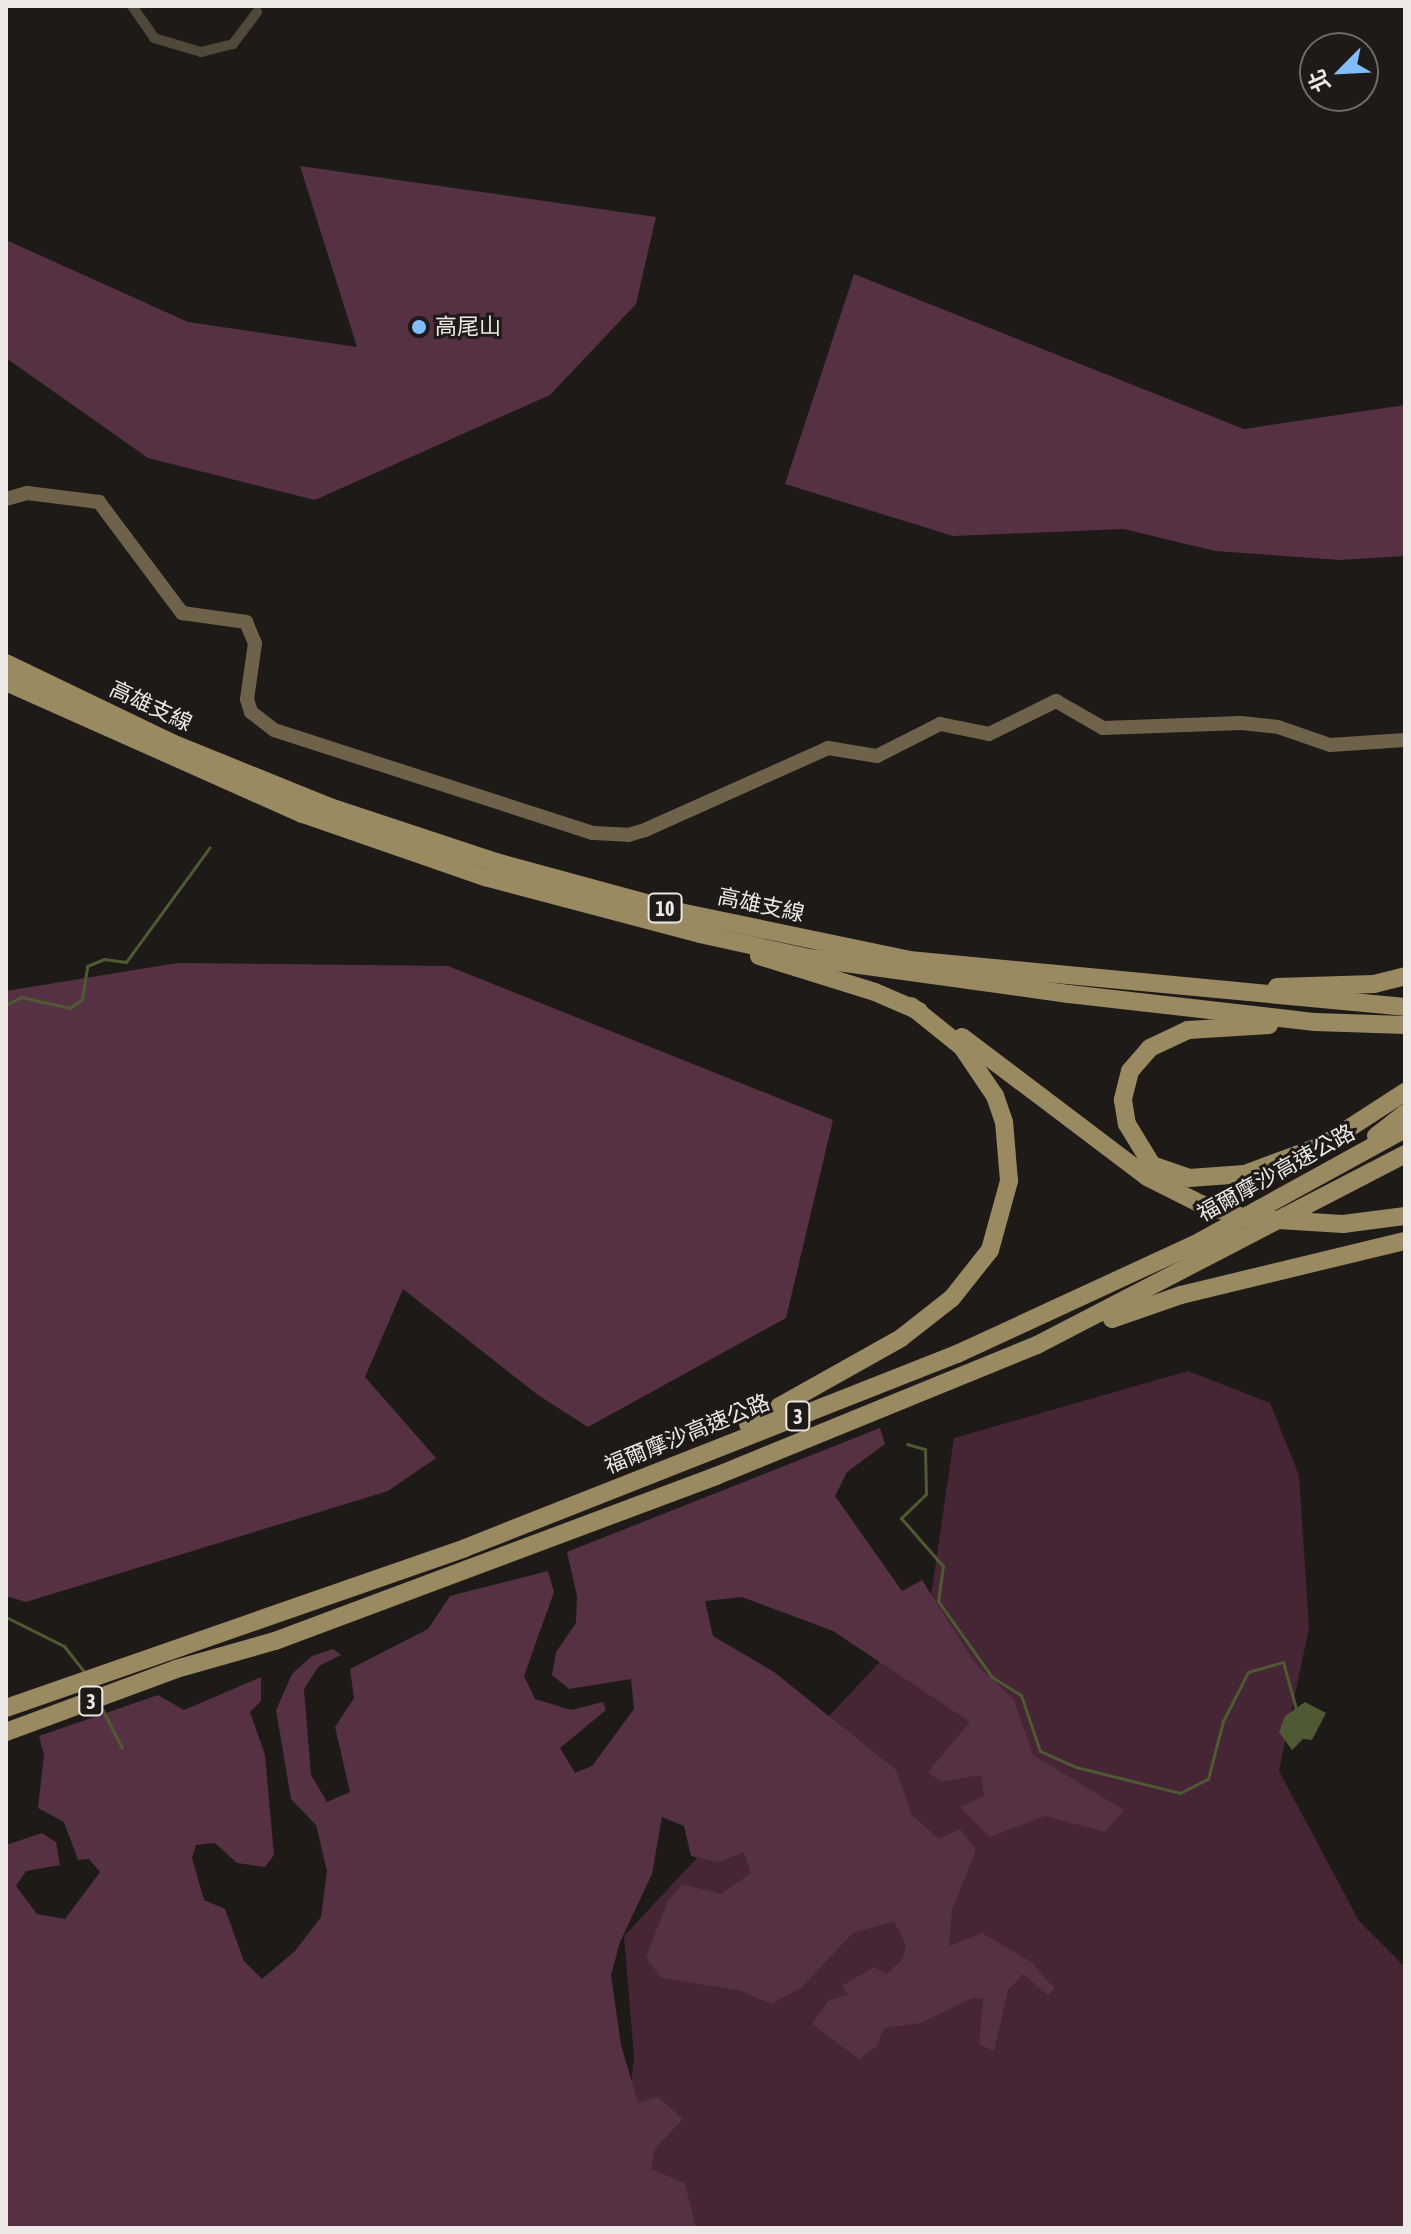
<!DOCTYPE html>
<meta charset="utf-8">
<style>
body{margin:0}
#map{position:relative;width:1411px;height:2234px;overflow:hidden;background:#1e1a17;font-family:"Asap Condensed","Noto Sans TC",sans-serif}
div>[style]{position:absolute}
.green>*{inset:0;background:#462535}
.forest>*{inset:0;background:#563143}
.water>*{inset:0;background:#4f5933}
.stream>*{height:3px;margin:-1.5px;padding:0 1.5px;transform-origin:1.5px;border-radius:1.5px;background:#4f5933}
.street>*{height:10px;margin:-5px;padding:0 5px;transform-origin:5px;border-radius:5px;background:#50493a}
.secondary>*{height:14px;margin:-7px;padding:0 7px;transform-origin:7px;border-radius:7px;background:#6e634a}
.highway>*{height:18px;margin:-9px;padding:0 9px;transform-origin:9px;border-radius:9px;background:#9a8a62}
.highway-bridge>*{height:18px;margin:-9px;padding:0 9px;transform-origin:9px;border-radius:9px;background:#9a8a62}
.dots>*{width:22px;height:22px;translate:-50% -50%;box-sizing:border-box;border:4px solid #1e1a17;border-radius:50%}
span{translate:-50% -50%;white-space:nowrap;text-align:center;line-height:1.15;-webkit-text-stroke:6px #1e1a17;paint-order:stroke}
.shield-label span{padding:2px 6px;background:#1e1a17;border:2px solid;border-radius:6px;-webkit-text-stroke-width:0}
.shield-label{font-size:20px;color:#ebe8e6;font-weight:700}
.poi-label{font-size:22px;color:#ebe8e6}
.left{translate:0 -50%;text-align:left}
.street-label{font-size:22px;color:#ebe8e6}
.frame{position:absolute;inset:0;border:8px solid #ebe8e6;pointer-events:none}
.north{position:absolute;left:1299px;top:32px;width:80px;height:80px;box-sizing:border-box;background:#1e1a17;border:2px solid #706c6a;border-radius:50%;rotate:246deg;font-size:22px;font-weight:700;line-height:32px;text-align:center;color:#ebe8e6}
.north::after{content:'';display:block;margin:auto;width:28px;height:36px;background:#83bcfb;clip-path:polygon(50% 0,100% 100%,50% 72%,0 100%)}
</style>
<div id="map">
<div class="green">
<div style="clip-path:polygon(1188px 1371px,1270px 1403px,1299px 1475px,1309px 1628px,1279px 1771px,1359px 1921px,1405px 1967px,1405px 2228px,624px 2228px,617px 2218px,634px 2057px,624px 1936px,929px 1609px,954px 1438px)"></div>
</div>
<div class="forest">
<div style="clip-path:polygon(300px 166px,656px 217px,636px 304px,550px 395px,315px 500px,148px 458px,6px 358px,6px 240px,188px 322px,357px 347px)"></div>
<div style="clip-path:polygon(854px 274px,1244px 429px,1405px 405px,1405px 556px,1340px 560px,1215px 551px,1124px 529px,953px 536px,785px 484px)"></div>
<div style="clip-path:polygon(177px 963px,448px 966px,833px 1120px,786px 1318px,588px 1427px,538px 1395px,403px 1289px,365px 1377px,436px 1458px,388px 1491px,26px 1602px,6px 1596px,6px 991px)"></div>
<div style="clip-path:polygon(880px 1428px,885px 1444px,847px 1472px,835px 1496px,902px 1591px,922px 1580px,974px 1662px,1014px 1700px,1033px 1755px,1124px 1810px,1105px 1832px,1045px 1816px,990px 1837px,960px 1807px,984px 1796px,981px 1775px,941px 1782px,928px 1772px,970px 1722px,833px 1631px,742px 1597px,705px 1601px,713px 1636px,774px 1672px,896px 1770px,912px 1815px,939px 1839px,960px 1829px,976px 1850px,952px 1910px,949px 1946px,982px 1933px,1031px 1962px,1055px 1989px,1048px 1995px,1023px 1974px,1008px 1990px,994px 2051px,979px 2044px,983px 1999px,973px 1998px,920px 2023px,884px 2028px,877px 2046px,859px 2059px,812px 2024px,829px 2000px,848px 1995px,842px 1986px,874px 1967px,886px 1974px,902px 1960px,906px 1945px,894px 1921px,853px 1933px,801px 1988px,771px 2004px,739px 1990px,661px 1978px,646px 1957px,668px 1901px,682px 1884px,721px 1894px,751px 1873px,744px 1852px,719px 1862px,691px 1856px,684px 1826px,662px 1817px,652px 1874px,620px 1942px,611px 1975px,621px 2045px,638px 2103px,658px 2097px,683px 2119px,655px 2149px,651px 2169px,685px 2183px,696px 2228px,6px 2228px,6px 1845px,42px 1833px,56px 1842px,60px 1865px,26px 1871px,16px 1886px,37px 1914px,65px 1919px,100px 1872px,89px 1859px,78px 1860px,64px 1822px,38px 1808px,44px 1755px,39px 1736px,158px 1695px,184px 1710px,261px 1677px,261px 1701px,250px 1712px,265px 1755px,274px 1855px,265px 1867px,237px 1863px,215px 1843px,196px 1845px,192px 1858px,204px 1900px,225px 1909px,244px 1961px,262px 1979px,295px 1951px,321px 1917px,327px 1871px,316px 1825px,291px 1799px,276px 1710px,292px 1674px,312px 1656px,333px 1649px,341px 1655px,319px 1666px,304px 1689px,311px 1775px,327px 1802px,350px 1792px,335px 1727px,354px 1698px,350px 1669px,428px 1629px,450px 1596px,548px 1571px,554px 1592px,524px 1676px,535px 1699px,571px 1710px,603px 1702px,606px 1710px,560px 1748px,575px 1773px,592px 1766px,634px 1709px,631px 1679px,569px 1689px,552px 1675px,556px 1652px,576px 1623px,577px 1596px,567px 1552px)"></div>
</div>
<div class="water">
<div style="clip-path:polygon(1305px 1702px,1326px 1713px,1312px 1740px,1303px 1739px,1292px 1750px,1279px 1732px,1285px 1716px)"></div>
</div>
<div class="stream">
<div style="left:6px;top:1005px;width:17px;rotate:-28deg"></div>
<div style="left:21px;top:997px;width:50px;rotate:12.7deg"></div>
<div style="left:70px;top:1008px;width:15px;rotate:-37deg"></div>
<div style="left:82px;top:999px;width:33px;rotate:-81deg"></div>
<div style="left:87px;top:966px;width:18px;rotate:-22deg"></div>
<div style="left:104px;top:959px;width:22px;rotate:8deg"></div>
<div style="left:126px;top:962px;width:142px;rotate:-53.9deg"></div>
<div style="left:1405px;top:1353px;width:1px;rotate:90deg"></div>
<div style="left:907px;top:1444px;width:19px;rotate:16deg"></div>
<div style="left:925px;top:1449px;width:45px;rotate:88.7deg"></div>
<div style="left:926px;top:1494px;width:35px;rotate:136deg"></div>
<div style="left:901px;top:1518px;width:64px;rotate:48.8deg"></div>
<div style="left:943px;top:1566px;width:35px;rotate:98deg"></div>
<div style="left:938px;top:1601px;width:93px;rotate:54.6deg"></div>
<div style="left:992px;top:1677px;width:34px;rotate:32deg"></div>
<div style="left:1021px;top:1695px;width:59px;rotate:71.3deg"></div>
<div style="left:1040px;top:1751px;width:39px;rotate:24deg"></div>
<div style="left:1076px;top:1767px;width:107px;rotate:14deg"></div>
<div style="left:1180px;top:1793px;width:31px;rotate:-27deg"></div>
<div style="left:1208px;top:1779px;width:60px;rotate:-75.5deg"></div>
<div style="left:1223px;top:1721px;width:55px;rotate:-63deg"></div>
<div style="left:1248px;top:1672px;width:36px;rotate:-16deg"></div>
<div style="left:1283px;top:1662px;width:49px;rotate:74.5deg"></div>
<div style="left:6px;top:1617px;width:65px;rotate:26.6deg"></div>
<div style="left:64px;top:1646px;width:34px;rotate:52deg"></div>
<div style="left:100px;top:1705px;width:48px;rotate:62.9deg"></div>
</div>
<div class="street">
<div style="left:132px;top:6px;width:39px;rotate:55deg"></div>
<div style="left:154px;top:38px;width:49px;rotate:16.6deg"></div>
<div style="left:201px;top:52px;width:33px;rotate:-14deg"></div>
<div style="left:233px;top:44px;width:40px;rotate:-53deg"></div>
</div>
<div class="secondary">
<div style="left:6px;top:499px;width:22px;rotate:-16deg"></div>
<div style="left:27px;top:493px;width:73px;rotate:7.1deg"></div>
<div style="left:99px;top:502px;width:139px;rotate:53.2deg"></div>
<div style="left:182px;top:613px;width:65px;rotate:8deg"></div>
<div style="left:246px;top:622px;width:23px;rotate:67deg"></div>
<div style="left:255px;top:643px;width:57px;rotate:98.1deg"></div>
<div style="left:247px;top:699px;width:14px;rotate:73deg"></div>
<div style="left:251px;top:712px;width:29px;rotate:38deg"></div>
<div style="left:274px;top:730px;width:335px;rotate:17.9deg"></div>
<div style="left:593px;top:833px;width:35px;rotate:3deg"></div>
<div style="left:628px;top:835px;width:18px;rotate:-16deg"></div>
<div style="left:645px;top:830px;width:201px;rotate:-24.1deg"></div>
<div style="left:828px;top:748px;width:50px;rotate:9.3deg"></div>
<div style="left:877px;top:756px;width:71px;rotate:-26.9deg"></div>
<div style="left:940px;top:724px;width:50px;rotate:11.5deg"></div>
<div style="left:989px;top:734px;width:75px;rotate:-26.2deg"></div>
<div style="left:1056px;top:701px;width:54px;rotate:29.9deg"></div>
<div style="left:1103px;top:728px;width:138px;rotate:-2.1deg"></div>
<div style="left:1241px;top:723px;width:37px;rotate:6deg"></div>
<div style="left:1278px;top:727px;width:55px;rotate:19.1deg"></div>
<div style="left:1330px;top:745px;width:75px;rotate:-3.8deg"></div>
</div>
<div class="highway">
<div style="left:6px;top:663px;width:184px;rotate:25.7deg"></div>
<div style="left:172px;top:743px;width:170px;rotate:22.1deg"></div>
<div style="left:330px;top:807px;width:175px;rotate:18.3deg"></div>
<div style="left:496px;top:862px;width:191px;rotate:15.2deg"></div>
<div style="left:680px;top:912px;width:234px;rotate:11.8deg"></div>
<div style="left:909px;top:960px;width:498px;rotate:5.4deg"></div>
<div style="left:6px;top:682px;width:325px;rotate:24deg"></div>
<div style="left:303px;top:814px;width:193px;rotate:19.1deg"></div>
<div style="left:485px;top:877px;width:222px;rotate:14.8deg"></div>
<div style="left:700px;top:934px;width:112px;rotate:12.4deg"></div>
<div style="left:809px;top:958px;width:262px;rotate:7.9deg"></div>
<div style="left:1069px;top:994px;width:248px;rotate:6.5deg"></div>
<div style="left:1315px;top:1022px;width:90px;rotate:1.9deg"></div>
<div style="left:759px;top:956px;width:121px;rotate:17.2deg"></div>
<div style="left:875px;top:992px;width:48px;rotate:23.4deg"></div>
<div style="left:1277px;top:987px;width:97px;rotate:-1.8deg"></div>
<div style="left:1374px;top:984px;width:32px;rotate:-14deg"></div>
<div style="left:1269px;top:1025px;width:81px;rotate:176.5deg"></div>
<div style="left:1188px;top:1030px;width:42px;rotate:154.7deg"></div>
<div style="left:1150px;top:1048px;width:30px;rotate:131deg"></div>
<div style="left:1130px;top:1071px;width:30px;rotate:104deg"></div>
<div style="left:1123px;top:1100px;width:24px;rotate:81deg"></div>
<div style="left:1127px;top:1124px;width:48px;rotate:58.6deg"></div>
<div style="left:1152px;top:1165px;width:39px;rotate:19deg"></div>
<div style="left:1189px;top:1178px;width:56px;rotate:-4.1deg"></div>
<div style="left:1245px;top:1174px;width:83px;rotate:-20.4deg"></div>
<div style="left:1323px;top:1145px;width:98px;rotate:-32.9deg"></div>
<div style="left:962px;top:1037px;width:232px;rotate:37.1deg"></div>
<div style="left:1376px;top:1136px;width:37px;rotate:-38deg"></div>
<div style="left:1112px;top:1319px;width:73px;rotate:-19.2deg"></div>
<div style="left:1181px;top:1295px;width:230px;rotate:-13.6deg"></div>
<div style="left:748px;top:1424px;width:176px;rotate:-29.3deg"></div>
<div style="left:901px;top:1338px;width:65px;rotate:-38.1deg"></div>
<div style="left:952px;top:1298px;width:61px;rotate:-51.6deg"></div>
<div style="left:990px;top:1250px;width:72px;rotate:-74.6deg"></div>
<div style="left:1009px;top:1181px;width:59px;rotate:-94.8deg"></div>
<div style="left:1004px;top:1122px;width:28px;rotate:-109deg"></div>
<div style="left:995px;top:1096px;width:59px;rotate:-124deg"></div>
<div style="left:962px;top:1047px;width:65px;rotate:-141.2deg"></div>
<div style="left:6px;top:1708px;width:486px;rotate:-19.2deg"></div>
<div style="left:465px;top:1548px;width:529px;rotate:-21.52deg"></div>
<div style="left:957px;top:1354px;width:269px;rotate:-24.8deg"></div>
<div style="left:1201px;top:1241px;width:233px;rotate:-28.8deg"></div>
<div style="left:6px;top:1732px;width:181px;rotate:-20.3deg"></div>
<div style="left:176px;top:1669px;width:103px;rotate:-15.8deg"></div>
<div style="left:275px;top:1641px;width:471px;rotate:-20.5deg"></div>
<div style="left:716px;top:1476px;width:347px;rotate:-22.2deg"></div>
<div style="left:1037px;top:1345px;width:415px;rotate:-27.4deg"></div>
</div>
<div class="highway-bridge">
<div style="left:1147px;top:1177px;width:60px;rotate:26.6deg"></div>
<div style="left:1201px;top:1204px;width:47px;rotate:17.3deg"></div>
<div style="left:1246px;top:1218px;width:97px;rotate:3.5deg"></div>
<div style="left:1343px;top:1224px;width:63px;rotate:-7.4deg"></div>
</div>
<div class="dots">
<div style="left:419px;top:327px;background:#83bcfb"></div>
</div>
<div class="shield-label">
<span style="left:665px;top:908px">10</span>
<span style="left:798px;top:1416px">3</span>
<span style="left:91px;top:1701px">3</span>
</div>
<div class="poi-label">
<span class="left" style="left:435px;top:327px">高尾山</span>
</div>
<div class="street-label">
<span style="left:151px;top:706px;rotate:25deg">高雄支線</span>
<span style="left:761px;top:905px;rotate:12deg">高雄支線</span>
<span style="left:1276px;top:1173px;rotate:-29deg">福爾摩沙高速公路</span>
<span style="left:687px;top:1434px;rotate:-22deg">福爾摩沙高速公路</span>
</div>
<div class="frame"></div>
<div class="north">北</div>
</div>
